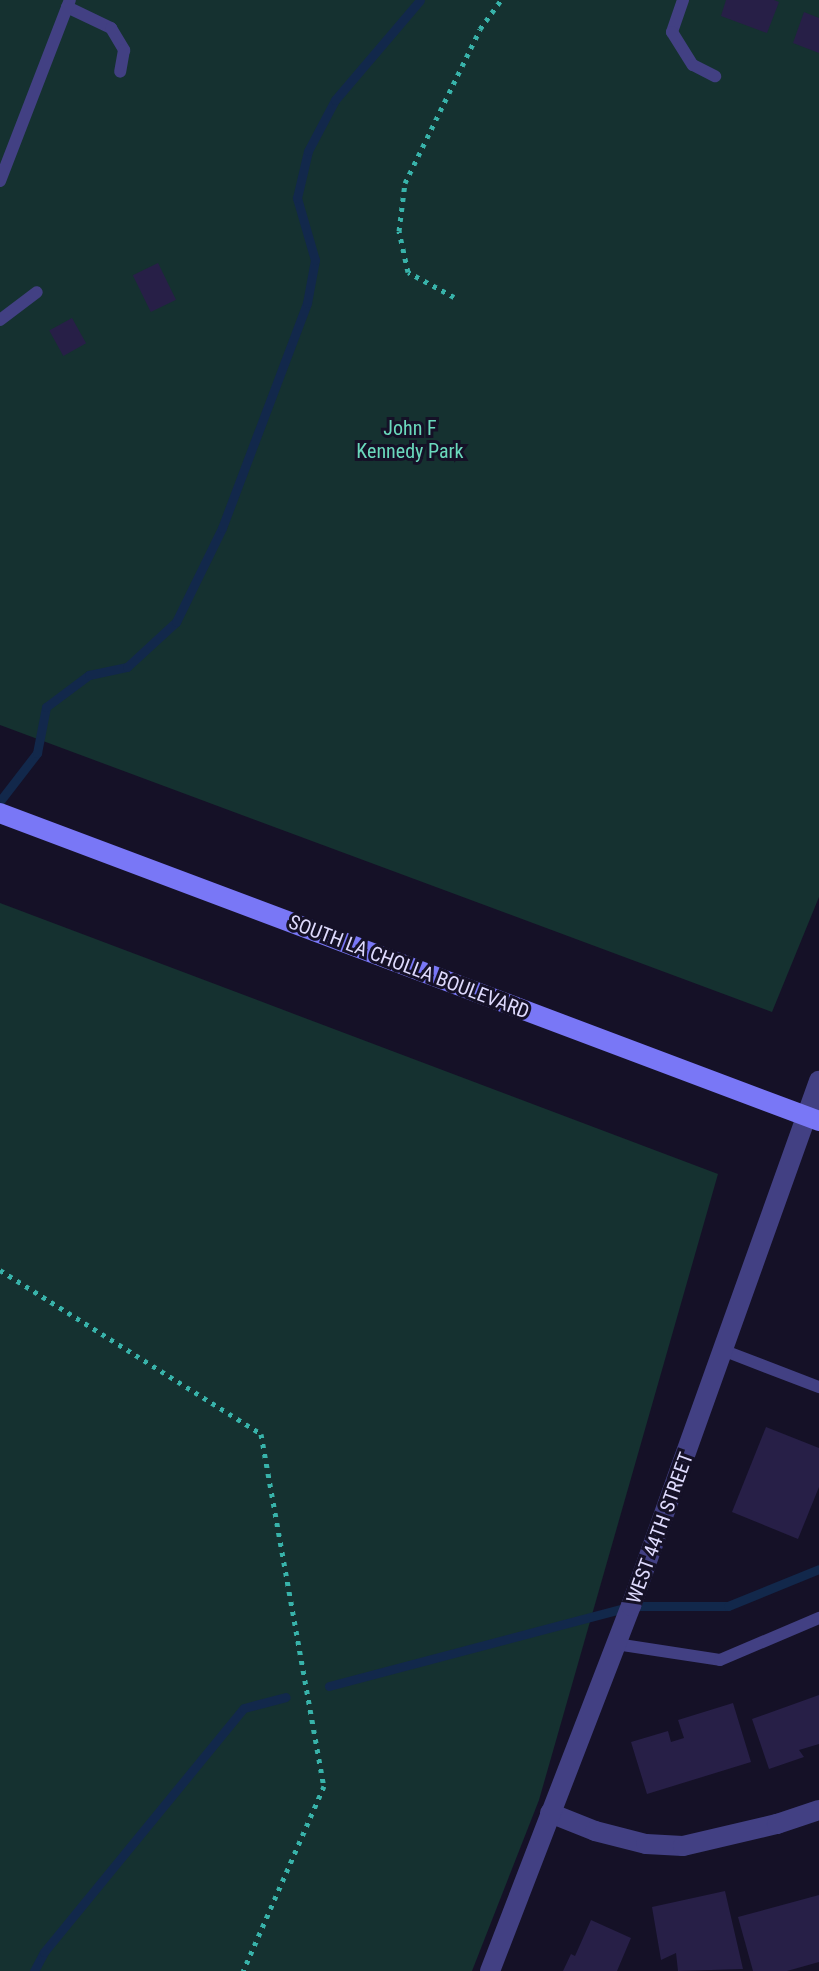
<!DOCTYPE html>
<style>
body{margin:0}
#map{position:relative;width:819px;height:1971px;overflow:hidden;background:#151127;font-family:"Roboto Condensed",sans-serif}
div>[style]{position:absolute}
.green>*{inset:0;background:#153130}
.stream>*{height:9px;margin:-4.5px;padding:0 4.5px;transform-origin:4.5px;border-radius:4.5px;background:#12284b}
.building>*{inset:0;background:#271f47;transform-origin:0 0}
.path>*{height:5px;margin-top:-2.5px;transform-origin:0;background:repeating-linear-gradient(90deg,#38b3aa 0 4px,transparent 0 10px)}
.lane>*{height:12px;margin:-6px;padding:0 6px;transform-origin:6px;border-radius:6px;background:#424083}
.street>*{height:20px;margin:-10px;padding:0 10px;transform-origin:10px;border-radius:10px;background:#424083}
.secondary>*{height:20px;margin:-10px;padding:0 10px;transform-origin:10px;border-radius:10px;background:#7977f6}
span{translate:-50% -50%;white-space:nowrap;text-align:center;line-height:1.15;-webkit-text-stroke:6px #151127;paint-order:stroke}
.park-label{font-size:20px;color:#6ad9bc}
.street-label{font-size:20px;color:#dedafd}
</style>
<div id="map">
<div class="green">
<div style="clip-path:polygon(0 0,819px 0,819px 897px,772px 1012px,0 725px)"></div>
<div style="clip-path:polygon(0 903px,718px 1174px,539px 1800px,472px 1971px,0 1971px)"></div>
</div>
<div class="stream">
<div style="left:0;top:801px;width:61px;rotate:-52.4deg"></div>
<div style="left:37px;top:753px;width:47px;rotate:-78.9deg"></div>
<div style="left:46px;top:707px;width:54px;rotate:-36.7deg"></div>
<div style="left:89px;top:675px;width:39px;rotate:-12deg"></div>
<div style="left:127px;top:667px;width:67px;rotate:-42.6deg"></div>
<div style="left:176px;top:622px;width:105px;rotate:-63.9deg"></div>
<div style="left:222px;top:528px;width:241px;rotate:-69.3deg"></div>
<div style="left:307px;top:303px;width:44px;rotate:-79.5deg"></div>
<div style="left:315px;top:260px;width:65px;rotate:-106.2deg"></div>
<div style="left:297px;top:198px;width:48px;rotate:-76.8deg"></div>
<div style="left:308px;top:151px;width:58px;rotate:-62.1deg"></div>
<div style="left:335px;top:100px;width:131px;rotate:-49.6deg"></div>
<div style="left:329px;top:1686px;width:312px;rotate:-14.8deg"></div>
<div style="left:631px;top:1606px;width:97px"></div>
<div style="left:728px;top:1606px;width:98px;rotate:-22.1deg"></div>
<div style="left:34px;top:1971px;width:21px;rotate:-62deg"></div>
<div style="left:44px;top:1952px;width:315px;rotate:-50.7deg"></div>
<div style="left:244px;top:1708px;width:43px;rotate:-14.7deg"></div>
</div>
<div class="building">
<div style="clip-path:polygon(726px 0,774px 0,779px 2px,767px 33px,721px 16px)"></div>
<div style="clip-path:polygon(804px 12px,819px 18px,819px 53px,793px 43px)"></div>
<div style="left:158px;top:263px;width:41px;height:28px;rotate:64deg"></div>
<div style="left:72px;top:318px;width:29px;height:26px;rotate:61deg"></div>
<div style="clip-path:polygon(766px 1427px,819px 1448px,819px 1487px,798px 1539px,732px 1512px)"></div>
<div style="clip-path:polygon(819px 1695px,819px 1744px,799px 1750px,804px 1757px,769px 1769px,752px 1719px)"></div>
<div style="clip-path:polygon(733px 1703px,751px 1762px,647px 1794px,631px 1742px,668px 1731px,671px 1742px,684px 1738px,678px 1720px)"></div>
<div style="clip-path:polygon(725px 1891px,743px 1969px,678px 1971px,676px 1953px,661px 1960px,652px 1907px)"></div>
<div style="clip-path:polygon(819px 1895px,819px 1962px,787px 1971px,753px 1971px,738px 1917px)"></div>
<div style="clip-path:polygon(591px 1920px,631px 1938px,617px 1971px,563px 1971px,571px 1954px,575px 1956px)"></div>
</div>
<div class="path">
<div style="left:454px;top:297px;width:52px;rotate:-151.5deg"></div>
<div style="left:408px;top:272px;width:42px;rotate:-102.4deg"></div>
<div style="left:399px;top:231px;width:48px;rotate:-82.9deg"></div>
<div style="left:405px;top:183px;width:171px;rotate:-64deg"></div>
<div style="left:480px;top:29px;width:36px;rotate:-54deg"></div>
<div style="left:0;top:1270px;width:308px;rotate:32.1deg"></div>
<div style="left:261px;top:1434px;width:358px;rotate:79.9deg"></div>
<div style="left:324px;top:1786px;width:202px;rotate:113.6deg"></div>
</div>
<div class="lane">
<div style="left:683px;top:0;width:34px;rotate:109deg"></div>
<div style="left:672px;top:32px;width:39px;rotate:58deg"></div>
<div style="left:693px;top:65px;width:25px;rotate:27deg"></div>
<div style="left:67px;top:7px;width:49px;rotate:25.5deg"></div>
<div style="left:111px;top:28px;width:26px;rotate:59deg"></div>
<div style="left:124px;top:50px;width:22px;rotate:100deg"></div>
<div style="left:0;top:181px;width:194px;rotate:-68.9deg"></div>
<div style="left:0;top:320px;width:46px;rotate:-37.1deg"></div>
<div style="left:725px;top:1351px;width:101px;rotate:21deg"></div>
<div style="left:616px;top:1644px;width:105px;rotate:8.7deg"></div>
<div style="left:720px;top:1660px;width:108px;rotate:-23deg"></div>
</div>
<div class="street">
<div style="left:550px;top:1813px;width:48px;rotate:21.8deg"></div>
<div style="left:595px;top:1831px;width:53px;rotate:14.3deg"></div>
<div style="left:646px;top:1844px;width:37px;rotate:3deg"></div>
<div style="left:683px;top:1846px;width:97px;rotate:-13.2deg"></div>
<div style="left:777px;top:1824px;width:44px;rotate:-18.4deg"></div>
<div style="left:490px;top:1971px;width:391px;rotate:-68.9deg"></div>
<div style="left:631px;top:1606px;width:558px;rotate:-70.3deg"></div>
</div>
<div class="secondary">
<div style="left:0;top:813px;width:875px;rotate:20.61deg"></div>
</div>
<div class="park-label">
<span style="left:410px;top:440px">John F<br>Kennedy Park</span>
</div>
<div class="street-label">
<span style="left:409px;top:967px;rotate:21deg">SOUTH LA CHOLLA BOULEVARD</span>
<span style="left:660px;top:1528px;rotate:-70deg">WEST 44TH STREET</span>
</div>
</div>
